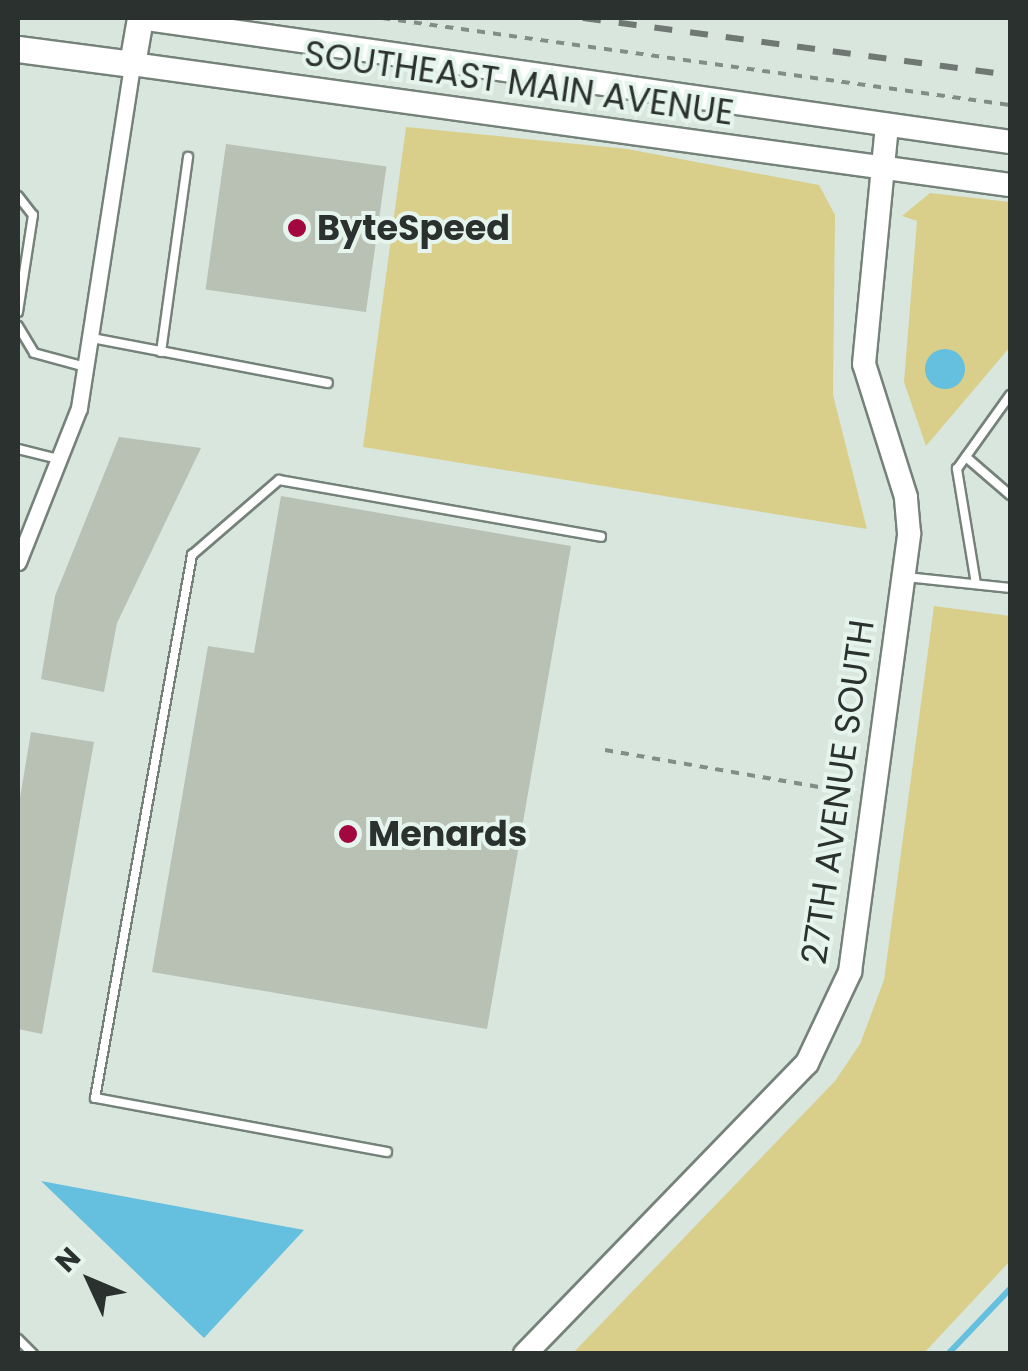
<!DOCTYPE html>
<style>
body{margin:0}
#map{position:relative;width:1028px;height:1371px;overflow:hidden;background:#d8e6de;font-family:Poppins,sans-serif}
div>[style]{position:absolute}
.green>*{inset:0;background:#d9cf8a}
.water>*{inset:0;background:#65bfde}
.round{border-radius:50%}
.stream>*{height:6px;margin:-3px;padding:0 3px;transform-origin:3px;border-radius:3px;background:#65bfde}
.building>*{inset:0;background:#b9c0b4;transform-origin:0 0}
.path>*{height:4px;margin-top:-2px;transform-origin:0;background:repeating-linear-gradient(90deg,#838d88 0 8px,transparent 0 16px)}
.roads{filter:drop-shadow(2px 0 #75827a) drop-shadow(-2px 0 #75827a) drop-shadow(0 2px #75827a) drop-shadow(0 -2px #75827a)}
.lane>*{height:8px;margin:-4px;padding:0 4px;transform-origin:4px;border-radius:4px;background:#fff}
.street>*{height:15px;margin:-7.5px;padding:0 7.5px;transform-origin:7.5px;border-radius:7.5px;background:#fff}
.secondary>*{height:22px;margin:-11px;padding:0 11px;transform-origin:11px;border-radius:11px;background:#fff}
.primary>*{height:25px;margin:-12.5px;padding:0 12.5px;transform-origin:12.5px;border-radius:12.5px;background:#fff}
.rail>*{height:6px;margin-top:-3px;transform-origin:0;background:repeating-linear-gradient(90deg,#6f7873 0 18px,transparent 0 36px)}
.dots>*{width:28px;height:28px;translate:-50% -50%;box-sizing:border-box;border:5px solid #e5f4ec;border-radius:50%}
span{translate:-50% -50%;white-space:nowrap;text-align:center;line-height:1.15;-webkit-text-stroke:8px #e5f4ec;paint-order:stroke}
.street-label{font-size:35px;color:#2b312e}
.poi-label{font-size:35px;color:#2b312e;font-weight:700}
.left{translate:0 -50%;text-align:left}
.frame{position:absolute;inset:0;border:20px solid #2b312e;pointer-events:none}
.north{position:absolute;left:40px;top:1231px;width:100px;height:100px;-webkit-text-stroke:8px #e5f4ec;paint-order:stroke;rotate:314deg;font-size:28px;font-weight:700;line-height:40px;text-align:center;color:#2b312e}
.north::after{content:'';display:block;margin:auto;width:35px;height:45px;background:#2b312e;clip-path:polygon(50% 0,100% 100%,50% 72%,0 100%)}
</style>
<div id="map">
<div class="green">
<div style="clip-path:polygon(406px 127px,627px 149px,819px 185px,835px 215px,833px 395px,867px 529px,363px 447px)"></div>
<div style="clip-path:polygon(930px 193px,1010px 202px,1010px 347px,926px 446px,904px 382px,917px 221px,902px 216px)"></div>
<div style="clip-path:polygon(934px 606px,1010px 616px,1010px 1261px,924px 1353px,573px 1353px,835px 1081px,860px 1044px,884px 980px)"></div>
</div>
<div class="water">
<div class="round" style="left:925px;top:349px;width:40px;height:40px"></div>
<div style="clip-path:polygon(41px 1181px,304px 1230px,204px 1338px)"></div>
</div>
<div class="stream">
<div style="left:948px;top:1354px;width:90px;rotate:-46.4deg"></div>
</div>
<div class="building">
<div style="left:226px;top:144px;width:162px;height:147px;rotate:8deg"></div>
<div style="clip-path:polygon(119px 437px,201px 448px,117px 623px,104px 692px,41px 679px,55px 596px)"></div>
<div style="clip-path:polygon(281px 496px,571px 546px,487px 1029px,152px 972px,208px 646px,254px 653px)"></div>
<div style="clip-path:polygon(31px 732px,94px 742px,42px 1034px,18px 1029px,18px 810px)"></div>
</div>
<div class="path">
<div style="left:382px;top:18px;width:634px;rotate:7.89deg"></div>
<div style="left:605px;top:750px;width:242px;rotate:9.8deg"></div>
</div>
<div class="roads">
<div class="lane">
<div style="left:18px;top:196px;width:24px;rotate:52deg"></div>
<div style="left:33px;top:215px;width:98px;rotate:98.8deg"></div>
<div style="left:18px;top:326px;width:31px;rotate:59deg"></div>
<div style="left:34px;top:353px;width:54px;rotate:15.1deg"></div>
<div style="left:92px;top:338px;width:240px;rotate:10.8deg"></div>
<div style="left:161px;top:352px;width:197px;rotate:-82.1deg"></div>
<div style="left:18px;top:449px;width:41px;rotate:14deg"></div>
<div style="left:966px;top:457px;width:58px;rotate:40.8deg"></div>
<div style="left:906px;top:577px;width:105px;rotate:6deg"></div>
<div style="left:976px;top:584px;width:117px;rotate:-99.4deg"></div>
<div style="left:957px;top:469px;width:91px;rotate:-54.4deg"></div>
<div style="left:387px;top:1152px;width:297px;rotate:-169.5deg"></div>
<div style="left:95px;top:1098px;width:552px;rotate:-79.87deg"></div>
<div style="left:192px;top:555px;width:115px;rotate:-40.8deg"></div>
<div style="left:279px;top:480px;width:327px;rotate:10deg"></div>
<div style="left:18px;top:1339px;width:21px;rotate:45deg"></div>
</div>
<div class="street">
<div style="left:18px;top:562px;width:166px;rotate:-68.4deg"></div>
<div style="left:79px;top:408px;width:348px;rotate:-81.2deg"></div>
</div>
<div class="secondary">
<div style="left:140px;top:18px;width:879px;rotate:8.11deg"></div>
<div style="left:132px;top:64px;width:886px;rotate:7.85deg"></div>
<div style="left:525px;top:1354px;width:405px;rotate:-45.9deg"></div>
<div style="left:807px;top:1063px;width:101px;rotate:-64.7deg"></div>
<div style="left:850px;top:972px;width:443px;rotate:-82.3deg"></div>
<div style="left:909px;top:533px;width:36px;rotate:-95deg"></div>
<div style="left:906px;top:497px;width:139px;rotate:-107.5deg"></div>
<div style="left:864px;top:364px;width:239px;rotate:-84.5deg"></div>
</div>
<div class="primary">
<div style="left:18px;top:49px;width:115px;rotate:7.5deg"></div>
<div style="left:132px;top:64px;width:47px;rotate:-80.1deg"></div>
</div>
</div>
<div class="rail">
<div style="left:583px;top:18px;width:431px;rotate:7.6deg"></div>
</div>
<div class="dots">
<div style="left:297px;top:228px;background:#a30740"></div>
<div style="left:348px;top:834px;background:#a30740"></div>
</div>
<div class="street-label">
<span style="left:519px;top:83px;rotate:8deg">SOUTHEAST MAIN AVENUE</span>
<span style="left:838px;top:792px;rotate:-82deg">27TH AVENUE SOUTH</span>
</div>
<div class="poi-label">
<span class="left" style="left:317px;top:228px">ByteSpeed</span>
<span class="left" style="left:368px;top:834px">Menards</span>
</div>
<div class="frame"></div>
<div class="north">N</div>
</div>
